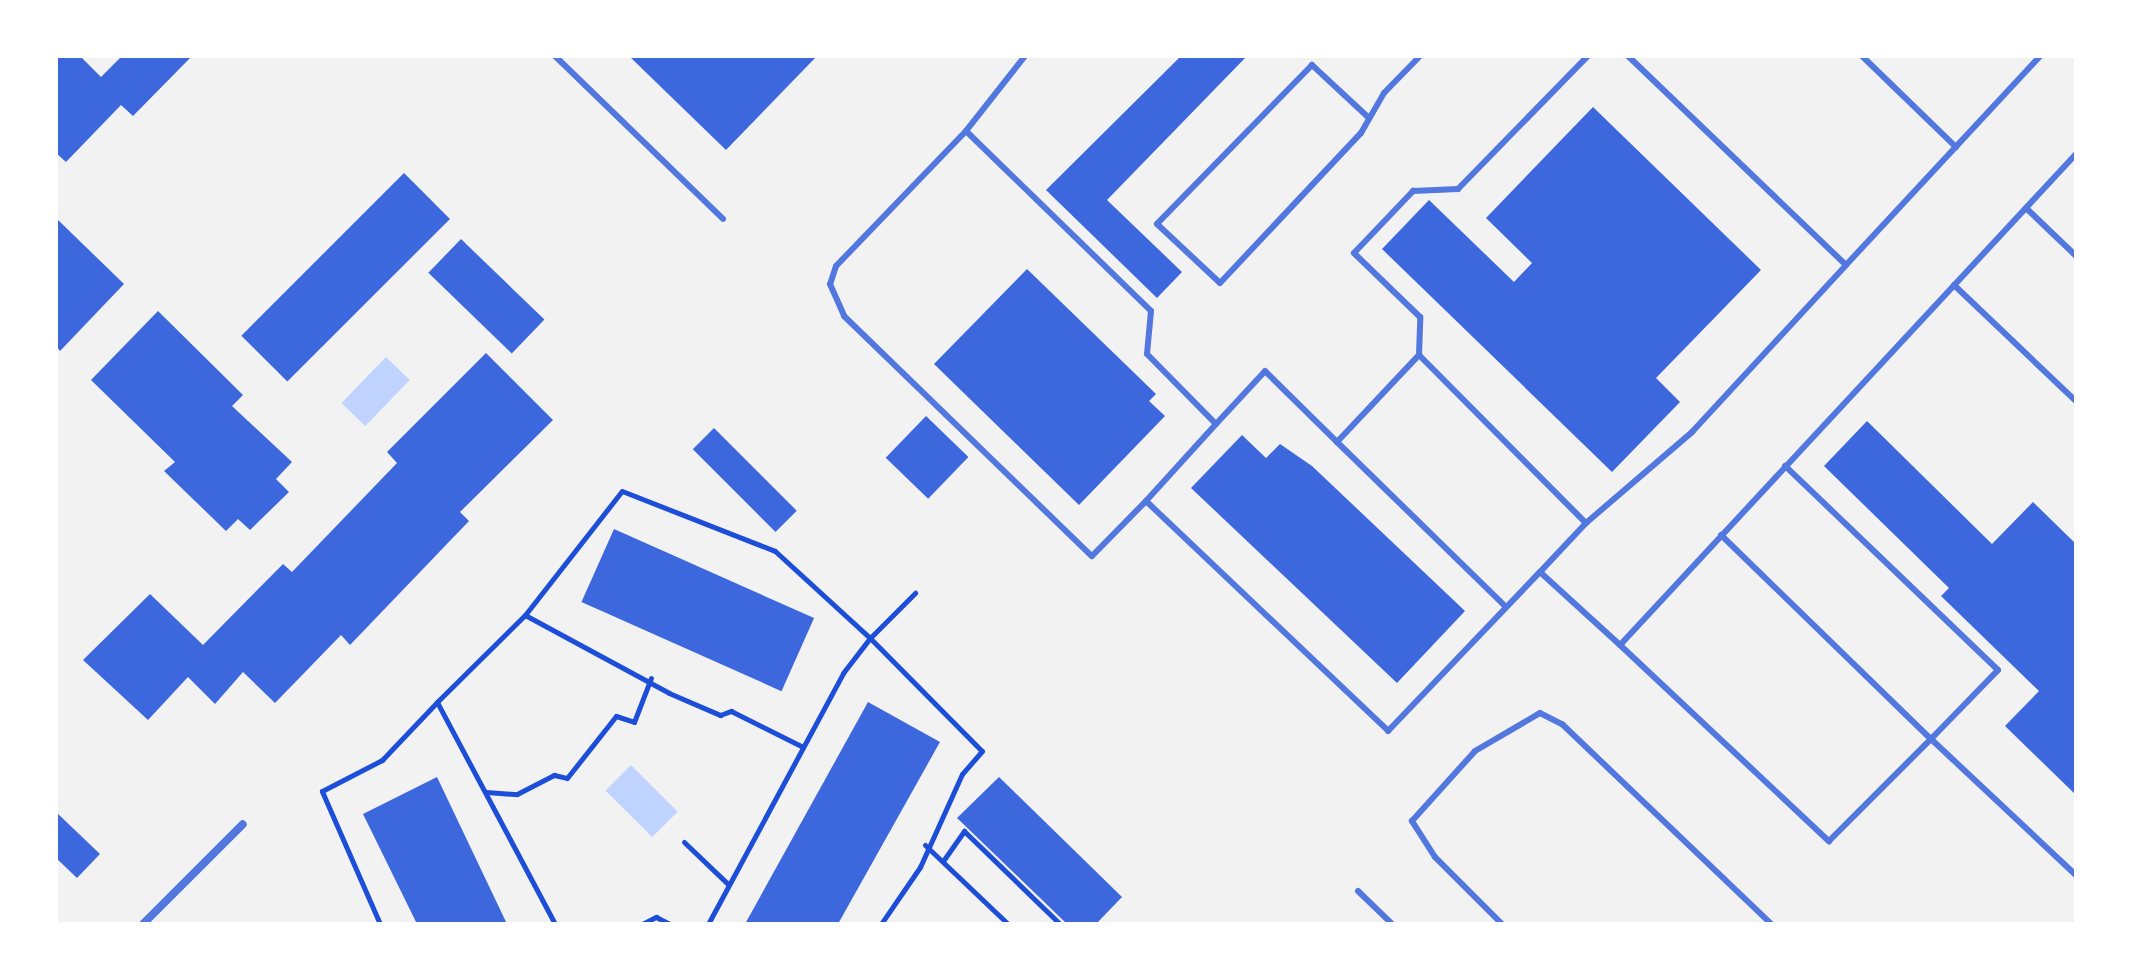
<!DOCTYPE html>
<style>
body{margin:0}
#map{position:relative;width:2132px;height:980px;overflow:hidden;background:#f2f2f2;font-family:"Roboto Condensed",sans-serif}
div>[style]{position:absolute}
.water>*{inset:0;background:#bfd3fe;transform-origin:0 0}
.building>*{inset:0;background:#3d67dc;transform-origin:0 0}
.path>*{height:5px;margin:-2.5px;padding:0 2.5px;transform-origin:2.5px;border-radius:2.5px;background:#1d4ed8}
.service>*{height:6px;margin:-3px;padding:0 3px;transform-origin:3px;border-radius:3px;background:#5277de}
.minor>*{height:8px;margin:-4px;padding:0 4px;transform-origin:4px;border-radius:4px;background:#5277de}
span{translate:-50% -50%;white-space:nowrap;text-align:center;line-height:1.15;-webkit-text-stroke:6px #fff;paint-order:stroke}
.frame{position:absolute;inset:0;border:58px solid #fff;pointer-events:none}
</style>
<div id="map">
<div class="water">
<div style="left:386px;top:357px;width:33px;height:64px;rotate:44deg"></div>
<div style="left:631px;top:765px;width:66px;height:36px;rotate:45deg"></div>
</div>
<div class="building">
<div style="clip-path:polygon(56px 56px,80px 56px,101px 77px,122px 56px,192px 56px,133px 116px,121px 105px,66px 162px,56px 153px)"></div>
<div style="clip-path:polygon(629px 56px,817px 56px,726px 150px)"></div>
<div style="clip-path:polygon(1181px 56px,1247px 56px,1107px 200px,1182px 272px,1157px 298px,1046px 190px)"></div>
<div style="clip-path:polygon(1593px 107px,1761px 270px,1656px 378px,1680px 402px,1612px 472px,1382px 249px,1429px 200px,1514px 282px,1532px 263px,1486px 218px)"></div>
<div style="left:404px;top:173px;width:65px;height:230px;rotate:45deg"></div>
<div style="clip-path:polygon(56px 218px,124px 284px,60px 351px,56px 346px)"></div>
<div style="left:461px;top:239px;width:116px;height:47px;rotate:44deg"></div>
<div style="clip-path:polygon(1027px 269px,1156px 394px,1149px 401px,1165px 416px,1079px 505px,934px 364px)"></div>
<div style="clip-path:polygon(158px 311px,243px 395px,232px 406px,292px 462px,276px 479px,289px 492px,250px 530px,238px 519px,226px 531px,164px 471px,175px 462px,91px 380px)"></div>
<div style="clip-path:polygon(486px 353px,553px 420px,460px 512px,469px 521px,350px 645px,341px 635px,275px 703px,243px 672px,215px 704px,188px 677px,148px 720px,83px 660px,150px 594px,203px 645px,283px 564px,292px 572px,397px 463px,387px 452px)"></div>
<div style="left:926px;top:416px;width:59px;height:58px;rotate:44deg"></div>
<div style="clip-path:polygon(1867px 421px,1992px 544px,2033px 502px,2076px 544px,2076px 795px,2005px 726px,2039px 691px,1941px 596px,1949px 588px,1824px 466px)"></div>
<div style="left:714px;top:428px;width:117px;height:30px;rotate:45deg"></div>
<div style="clip-path:polygon(1242px 435px,1266px 458px,1280px 444px,1312px 466px,1465px 611px,1397px 683px,1191px 488px)"></div>
<div style="left:614px;top:529px;width:219px;height:80px;rotate:24deg"></div>
<div style="clip-path:polygon(868px 702px,940px 742px,838px 924px,745px 924px)"></div>
<div style="clip-path:polygon(437px 777px,507px 924px,417px 924px,363px 814px)"></div>
<div style="clip-path:polygon(999px 777px,1122px 897px,1096px 924px,1067px 924px,957px 818px)"></div>
<div style="clip-path:polygon(56px 812px,100px 854px,77px 878px,56px 858px)"></div>
</div>
<div class="path">
<div style="left:525px;top:615px;width:157px;rotate:-52deg"></div>
<div style="left:622px;top:491px;width:164px;rotate:21.4deg"></div>
<div style="left:775px;top:551px;width:129px;rotate:42.5deg"></div>
<div style="left:870px;top:638px;width:64px;rotate:-45deg"></div>
<div style="left:486px;top:792px;width:31px;rotate:4deg"></div>
<div style="left:517px;top:794px;width:42px;rotate:-27.2deg"></div>
<div style="left:554px;top:775px;width:13px;rotate:13deg"></div>
<div style="left:567px;top:778px;width:79px;rotate:-51.7deg"></div>
<div style="left:616px;top:716px;width:19px;rotate:18deg"></div>
<div style="left:634px;top:722px;width:47px;rotate:-68.9deg"></div>
<div style="left:684px;top:842px;width:62px;rotate:43.7deg"></div>
<div style="left:925px;top:845px;width:115px;rotate:43.6deg"></div>
<div style="left:943px;top:861px;width:37px;rotate:-55deg"></div>
<div style="left:964px;top:831px;width:134px;rotate:44.1deg"></div>
<div style="left:380px;top:924px;width:145px;rotate:-113.6deg"></div>
<div style="left:322px;top:791px;width:68px;rotate:-27.3deg"></div>
<div style="left:382px;top:760px;width:80px;rotate:-46.5deg"></div>
<div style="left:555px;top:924px;width:251px;rotate:-118deg"></div>
<div style="left:437px;top:702px;width:124px;rotate:-44.7deg"></div>
<div style="left:525px;top:615px;width:164px;rotate:28.4deg"></div>
<div style="left:669px;top:693px;width:56px;rotate:23.3deg"></div>
<div style="left:720px;top:715px;width:12px;rotate:-20deg"></div>
<div style="left:731px;top:711px;width:80px;rotate:26.6deg"></div>
<div style="left:642px;top:924px;width:16px;rotate:-27deg"></div>
<div style="left:656px;top:917px;width:16px;rotate:27deg"></div>
<div style="left:708px;top:924px;width:285px;rotate:-61.7deg"></div>
<div style="left:843px;top:673px;width:44px;rotate:-52.4deg"></div>
<div style="left:870px;top:638px;width:159px;rotate:45.3deg"></div>
<div style="left:982px;top:751px;width:30px;rotate:131deg"></div>
<div style="left:962px;top:774px;width:102px;rotate:114.3deg"></div>
<div style="left:920px;top:867px;width:69px;rotate:124.4deg"></div>
</div>
<div class="service">
<div style="left:555px;top:56px;width:234px;rotate:44.1deg"></div>
<div style="left:1025px;top:56px;width:95px;rotate:128.2deg"></div>
<div style="left:966px;top:131px;width:187px;rotate:133.9deg"></div>
<div style="left:836px;top:266px;width:19px;rotate:108deg"></div>
<div style="left:830px;top:284px;width:35px;rotate:66deg"></div>
<div style="left:844px;top:316px;width:345px;rotate:44.1deg"></div>
<div style="left:1092px;top:556px;width:77px;rotate:-45.5deg"></div>
<div style="left:1146px;top:501px;width:334px;rotate:43.5deg"></div>
<div style="left:1388px;top:731px;width:220px;rotate:-46.3deg"></div>
<div style="left:1540px;top:572px;width:108px;rotate:42.4deg"></div>
<div style="left:1628px;top:56px;width:302px;rotate:43.8deg"></div>
<div style="left:1846px;top:265px;width:285px;rotate:-47.1deg"></div>
<div style="left:1862px;top:56px;width:131px;rotate:44.1deg"></div>
<div style="left:1369px;top:118px;width:78px;rotate:-137.1deg"></div>
<div style="left:1312px;top:65px;width:222px;rotate:134.3deg"></div>
<div style="left:1157px;top:224px;width:86px;rotate:43.1deg"></div>
<div style="left:1220px;top:283px;width:206px;rotate:-46.8deg"></div>
<div style="left:1361px;top:133px;width:46px;rotate:-60.1deg"></div>
<div style="left:1384px;top:93px;width:52px;rotate:-45.8deg"></div>
<div style="left:966px;top:131px;width:258px;rotate:44.2deg"></div>
<div style="left:1151px;top:311px;width:43px;rotate:95.3deg"></div>
<div style="left:1147px;top:354px;width:98px;rotate:45.4deg"></div>
<div style="left:1216px;top:424px;width:72px;rotate:-47.2deg"></div>
<div style="left:1265px;top:371px;width:101px;rotate:44.6deg"></div>
<div style="left:1337px;top:442px;width:120px;rotate:-46.7deg"></div>
<div style="left:1419px;top:355px;width:237px;rotate:45.2deg"></div>
<div style="left:1586px;top:523px;width:67px;rotate:133.2deg"></div>
<div style="left:2076px;top:154px;width:670px;rotate:132.88deg"></div>
<div style="left:1620px;top:645px;width:287px;rotate:43.2deg"></div>
<div style="left:1829px;top:841px;width:144px;rotate:-45deg"></div>
<div style="left:1931px;top:739px;width:199px;rotate:43.2deg"></div>
<div style="left:2026px;top:208px;width:69px;rotate:43.8deg"></div>
<div style="left:1954px;top:285px;width:168px;rotate:43.6deg"></div>
<div style="left:1419px;top:355px;width:38px;rotate:-88deg"></div>
<div style="left:1420px;top:317px;width:92px;rotate:-135.9deg"></div>
<div style="left:1354px;top:253px;width:86px;rotate:-46.4deg"></div>
<div style="left:1413px;top:191px;width:45px;rotate:-2.5deg"></div>
<div style="left:1458px;top:189px;width:186px;rotate:-45.7deg"></div>
<div style="left:1337px;top:442px;width:236px;rotate:44.3deg"></div>
<div style="left:1146px;top:501px;width:104px;rotate:-47.7deg"></div>
<div style="left:1586px;top:523px;width:140px;rotate:-40.6deg"></div>
<div style="left:1692px;top:432px;width:227px;rotate:-47.3deg"></div>
<div style="left:1721px;top:535px;width:293px;rotate:44.2deg"></div>
<div style="left:1931px;top:739px;width:96px;rotate:-45.8deg"></div>
<div style="left:1998px;top:670px;width:295px;rotate:-136.2deg"></div>
<div style="left:1358px;top:891px;width:47px;rotate:44.1deg"></div>
<div style="left:1502px;top:924px;width:95px;rotate:-135deg"></div>
<div style="left:1435px;top:857px;width:43px;rotate:-122.6deg"></div>
<div style="left:1412px;top:821px;width:94px;rotate:-48deg"></div>
<div style="left:1475px;top:751px;width:75px;rotate:-30.3deg"></div>
<div style="left:1540px;top:713px;width:25px;rotate:27deg"></div>
<div style="left:1562px;top:724px;width:289px;rotate:43.7deg"></div>
</div>
<div class="minor">
<div style="left:143px;top:924px;width:141px;rotate:-45deg"></div>
</div>
<div class="frame"></div>
</div>
